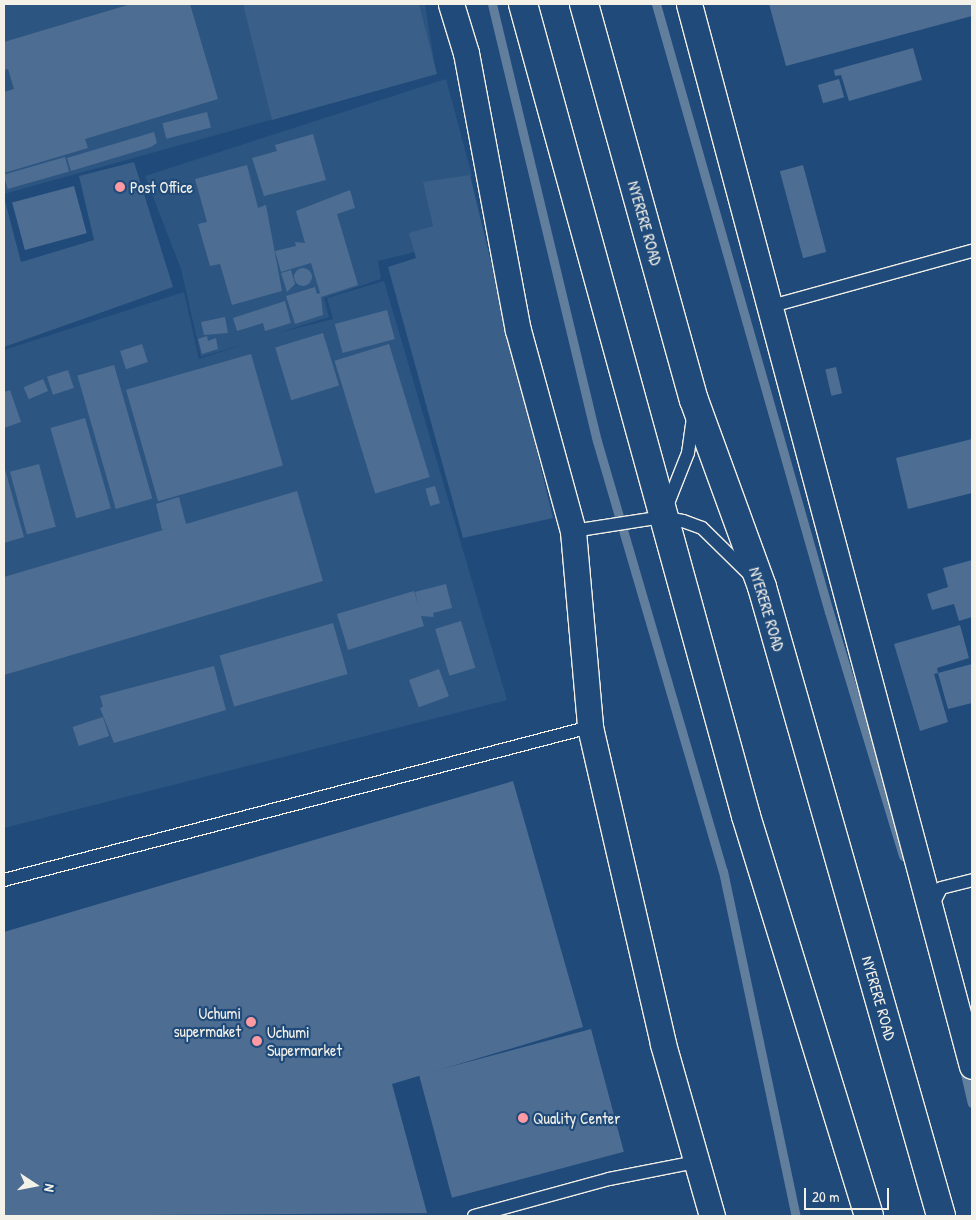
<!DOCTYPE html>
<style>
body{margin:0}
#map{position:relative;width:976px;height:1220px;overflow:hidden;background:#1f4a7a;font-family:"Patrick Hand",sans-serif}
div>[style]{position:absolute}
.built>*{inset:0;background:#2d5581}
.green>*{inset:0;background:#3a5f88}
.stream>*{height:9px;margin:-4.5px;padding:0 4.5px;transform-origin:4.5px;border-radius:4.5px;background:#627e9d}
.building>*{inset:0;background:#4d6e92;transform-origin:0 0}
.round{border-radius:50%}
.roads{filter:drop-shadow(1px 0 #f4f1e8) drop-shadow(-1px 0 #f4f1e8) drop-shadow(0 1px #f4f1e8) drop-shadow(0 -1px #f4f1e8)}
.lane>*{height:12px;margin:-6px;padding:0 6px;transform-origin:6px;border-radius:6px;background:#1f4a7a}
.street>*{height:25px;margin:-12.5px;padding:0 12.5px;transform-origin:12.5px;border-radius:12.5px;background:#1f4a7a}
.highway>*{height:28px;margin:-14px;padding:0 14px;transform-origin:14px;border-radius:14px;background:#1f4a7a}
.dots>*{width:14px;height:14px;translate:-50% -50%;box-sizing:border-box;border:2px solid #1f4a7a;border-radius:50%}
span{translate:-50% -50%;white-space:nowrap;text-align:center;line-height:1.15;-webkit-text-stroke:4.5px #1f4a7a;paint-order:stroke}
.poi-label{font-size:16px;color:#f4f1e8}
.left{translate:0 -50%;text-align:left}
.right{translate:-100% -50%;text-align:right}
.street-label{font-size:16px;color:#f4f1e8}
.frame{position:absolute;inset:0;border:5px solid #f4f1e8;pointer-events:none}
.north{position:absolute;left:10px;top:1160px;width:50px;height:50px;-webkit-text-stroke:4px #1f4a7a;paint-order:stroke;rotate:101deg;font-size:14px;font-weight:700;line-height:20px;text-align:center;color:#f4f1e8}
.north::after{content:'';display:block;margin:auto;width:18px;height:22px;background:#f4f1e8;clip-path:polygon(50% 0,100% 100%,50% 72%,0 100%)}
.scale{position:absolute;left:804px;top:1188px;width:85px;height:22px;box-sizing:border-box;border:2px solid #f4f1e8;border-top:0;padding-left:6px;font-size:15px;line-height:18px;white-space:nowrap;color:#f4f1e8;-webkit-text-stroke:4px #1f4a7a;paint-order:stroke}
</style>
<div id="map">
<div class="built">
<div style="clip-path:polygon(4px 4px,425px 4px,436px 74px,4px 194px)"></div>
<div style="clip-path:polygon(446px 79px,472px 176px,444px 191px,455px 242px,378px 261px,381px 279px,324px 298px,329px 317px,278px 333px,333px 319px,327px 298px,384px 281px,507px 700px,4px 828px,4px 350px,184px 292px,199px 359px,245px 344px,201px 357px,181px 269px,145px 176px)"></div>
</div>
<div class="green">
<div style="clip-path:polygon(243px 4px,419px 4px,437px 74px,272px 120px)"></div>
<div style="clip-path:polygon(134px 162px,173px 287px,4px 347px,4px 197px,21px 262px,94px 240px,79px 176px)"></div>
<div style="clip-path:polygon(470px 175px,553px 518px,463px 538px,388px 267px,416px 258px,409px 233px,433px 226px,423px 182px)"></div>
</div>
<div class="stream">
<div style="left:492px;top:4px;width:449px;rotate:76.5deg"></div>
<div style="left:597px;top:441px;width:448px;rotate:73.7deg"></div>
<div style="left:723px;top:871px;width:353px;rotate:78.1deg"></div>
<div style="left:656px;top:4px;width:632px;rotate:74.12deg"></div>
<div style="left:829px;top:612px;width:255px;rotate:73.1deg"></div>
<div style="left:963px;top:1065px;width:39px;rotate:77deg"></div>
</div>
<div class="building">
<div style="clip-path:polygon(131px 4px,190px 4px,218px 99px,85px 139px,88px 148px,4px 173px,4px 92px,14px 89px,8px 69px,4px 70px,4px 42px)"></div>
<div style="clip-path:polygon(769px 4px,972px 4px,972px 16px,786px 66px)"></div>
<div style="clip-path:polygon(913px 48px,922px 80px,849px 101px,841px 75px,835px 76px,834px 70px)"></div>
<div style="left:839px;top:79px;width:19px;height:22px;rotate:74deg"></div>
<div style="left:207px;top:112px;width:16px;height:46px;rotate:76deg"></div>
<div style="clip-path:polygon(154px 132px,157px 143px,151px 147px,71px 171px,67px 158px)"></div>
<div style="clip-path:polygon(313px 134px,326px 180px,264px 196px,252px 158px,277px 151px,275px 145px)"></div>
<div style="left:65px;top:157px;width:15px;height:64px;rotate:74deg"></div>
<div style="clip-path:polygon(247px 165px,258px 208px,266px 205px,282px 291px,232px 305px,220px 264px,210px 266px,198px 224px,207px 222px,195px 179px)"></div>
<div style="left:803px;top:165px;width:90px;height:24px;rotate:75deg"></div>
<div style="left:74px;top:186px;width:49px;height:64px;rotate:75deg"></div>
<div style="clip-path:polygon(350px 190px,355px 208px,337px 214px,358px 285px,321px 297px,323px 315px,295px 324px,286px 296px,315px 287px,317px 294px,320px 293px,311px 263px,281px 272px,275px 251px,296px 246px,295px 242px,305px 243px,296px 211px)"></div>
<div class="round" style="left:294px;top:268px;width:18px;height:18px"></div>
<div style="clip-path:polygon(291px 270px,295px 284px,287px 292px,281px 273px)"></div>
<div style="clip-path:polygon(285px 301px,291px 323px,265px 331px,263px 323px,237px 331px,233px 318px)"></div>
<div style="left:387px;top:310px;width:30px;height:54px;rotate:75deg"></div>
<div style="clip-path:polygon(225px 317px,228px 333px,204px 335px,201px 322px)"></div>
<div style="left:323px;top:333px;width:55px;height:50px;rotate:73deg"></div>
<div style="clip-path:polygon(207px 336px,208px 341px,216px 338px,218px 349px,202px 354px,198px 339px)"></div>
<div style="left:142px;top:344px;width:19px;height:23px;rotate:72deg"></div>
<div style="left:389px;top:344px;width:139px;height:57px;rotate:73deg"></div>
<div style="left:251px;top:354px;width:116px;height:130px;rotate:74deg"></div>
<div style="left:114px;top:365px;width:139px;height:38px;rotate:74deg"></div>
<div style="left:836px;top:367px;width:27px;height:11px;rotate:77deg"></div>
<div style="left:68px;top:370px;width:19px;height:22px;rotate:72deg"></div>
<div style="left:43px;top:379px;width:13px;height:21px;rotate:67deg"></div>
<div style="clip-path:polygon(10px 390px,21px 422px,4px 428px,4px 392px)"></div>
<div style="left:85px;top:418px;width:94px;height:36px;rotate:74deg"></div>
<div style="clip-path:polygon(972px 439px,972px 493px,908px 509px,896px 458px)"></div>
<div style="left:39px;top:464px;width:65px;height:30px;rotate:75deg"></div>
<div style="clip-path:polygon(4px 466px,24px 537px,4px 543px)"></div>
<div style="left:435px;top:486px;width:18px;height:10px;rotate:74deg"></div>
<div style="clip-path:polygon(297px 491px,323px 581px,4px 675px,4px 577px,170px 528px,162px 530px,156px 504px,179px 497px,186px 524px)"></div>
<div style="clip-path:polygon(972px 560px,972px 617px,959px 621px,954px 604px,932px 610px,927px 594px,948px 587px,943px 568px)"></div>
<div style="clip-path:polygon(446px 584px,452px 608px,433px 613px,434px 617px,421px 616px,424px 626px,348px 650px,337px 614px,414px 591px,419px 607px,415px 592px)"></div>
<div style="left:461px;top:621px;width:49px;height:27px;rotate:73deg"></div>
<div style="left:333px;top:623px;width:53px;height:118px;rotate:74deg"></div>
<div style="clip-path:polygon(960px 625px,969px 658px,937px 668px,938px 673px,972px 664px,972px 703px,948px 709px,938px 673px,934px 674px,948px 722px,920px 731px,894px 644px)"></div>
<div style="clip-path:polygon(214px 666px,226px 710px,114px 743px,100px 708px,103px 707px,100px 696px)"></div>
<div style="left:439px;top:669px;width:29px;height:32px;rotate:70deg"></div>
<div style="left:103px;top:717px;width:20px;height:32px;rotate:72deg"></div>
<div style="clip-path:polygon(513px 781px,583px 1027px,392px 1084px,427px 1213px,4px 1216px,4px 932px)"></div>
<div style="left:591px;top:1029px;width:127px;height:178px;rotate:75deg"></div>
</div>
<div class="roads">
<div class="lane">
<div style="left:768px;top:307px;width:212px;rotate:-15.4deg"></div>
<div style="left:665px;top:511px;width:62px;rotate:-68.4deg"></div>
<div style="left:688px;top:453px;width:37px;rotate:-82deg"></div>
<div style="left:573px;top:531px;width:90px;rotate:-8.9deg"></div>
<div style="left:662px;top:517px;width:21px;rotate:11deg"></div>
<div style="left:683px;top:521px;width:20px;rotate:20deg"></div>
<div style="left:702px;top:528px;width:69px;rotate:44.4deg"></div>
<div style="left:4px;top:880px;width:606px;rotate:-14.63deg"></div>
<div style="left:932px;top:906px;width:20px;rotate:-63deg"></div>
<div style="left:941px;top:888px;width:32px;rotate:-14deg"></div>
<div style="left:474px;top:1216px;width:140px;rotate:-15.3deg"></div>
<div style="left:609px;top:1179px;width:89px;rotate:-11.1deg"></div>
</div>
<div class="street">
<div style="left:451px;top:4px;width:51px;rotate:73deg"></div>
<div style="left:466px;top:53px;width:282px;rotate:79.4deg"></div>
<div style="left:518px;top:330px;width:208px;rotate:74.7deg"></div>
<div style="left:573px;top:531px;width:197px;rotate:85deg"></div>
<div style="left:590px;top:727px;width:325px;rotate:77deg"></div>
<div style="left:663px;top:1044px;width:179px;rotate:74.1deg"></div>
<div style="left:689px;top:4px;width:1099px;rotate:75.08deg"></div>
</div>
<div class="highway">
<div style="left:523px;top:4px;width:842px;rotate:74.64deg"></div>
<div style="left:746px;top:816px;width:418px;rotate:72.9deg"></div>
<div style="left:584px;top:4px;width:411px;rotate:74.5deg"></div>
<div style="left:694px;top:400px;width:199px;rotate:70deg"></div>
<div style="left:762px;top:587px;width:654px;rotate:74.11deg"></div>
</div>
</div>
<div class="dots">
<div style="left:120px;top:187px;background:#ff9aa2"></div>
<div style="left:251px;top:1022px;background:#ff9aa2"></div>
<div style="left:257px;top:1041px;background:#ff9aa2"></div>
<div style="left:523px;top:1118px;background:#ff9aa2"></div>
</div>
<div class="poi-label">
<span class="left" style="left:130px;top:187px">Post Office</span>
<span class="right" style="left:241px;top:1022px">Uchumi<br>supermaket</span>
<span class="left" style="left:267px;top:1041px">Uchumi<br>Supermarket</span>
<span class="left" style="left:533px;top:1118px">Quality Center</span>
</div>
<div class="street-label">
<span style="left:645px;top:223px;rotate:74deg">NYERERE ROAD</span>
<span style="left:767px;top:609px;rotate:73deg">NYERERE ROAD</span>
<span style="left:879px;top:998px;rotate:74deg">NYERERE ROAD</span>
</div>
<div class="frame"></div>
<div class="north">N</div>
<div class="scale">20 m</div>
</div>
